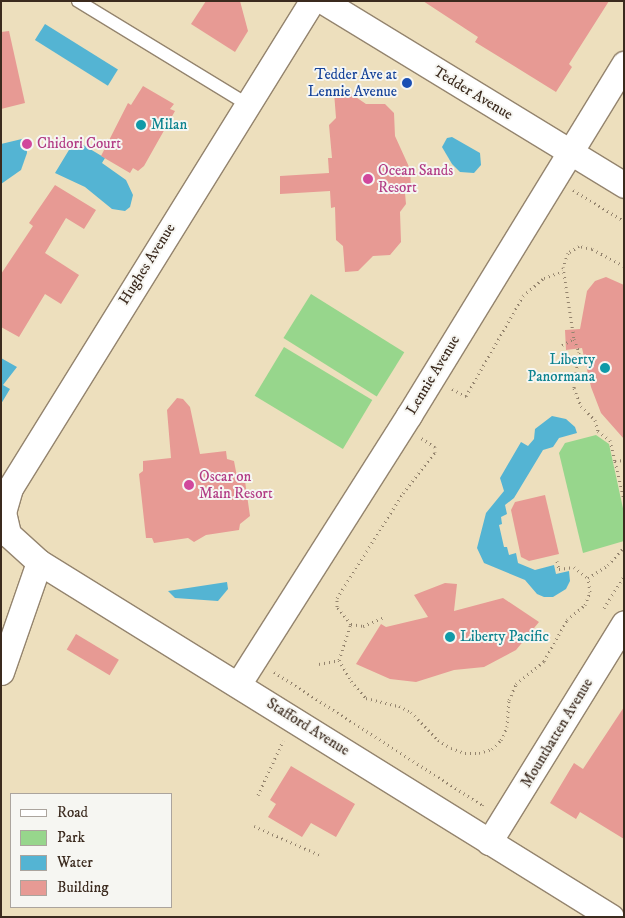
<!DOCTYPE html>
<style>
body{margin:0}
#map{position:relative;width:625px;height:918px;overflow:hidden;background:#eddfbd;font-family:"IM FELL DW Pica",serif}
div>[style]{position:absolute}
.green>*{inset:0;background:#97d68c;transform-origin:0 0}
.water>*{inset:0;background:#54b4d3;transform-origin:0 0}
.building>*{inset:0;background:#e79a94;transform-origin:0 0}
.path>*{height:3px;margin-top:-1.5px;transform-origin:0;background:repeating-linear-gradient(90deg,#94846e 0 1px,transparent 0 5px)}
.roads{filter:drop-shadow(1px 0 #94846e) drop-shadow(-1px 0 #94846e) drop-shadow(0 1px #94846e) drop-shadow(0 -1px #94846e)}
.service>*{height:12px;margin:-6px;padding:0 6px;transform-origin:6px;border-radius:6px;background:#fff}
.minor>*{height:25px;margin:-12.5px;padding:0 12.5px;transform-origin:12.5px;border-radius:12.5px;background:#fff}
.dots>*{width:14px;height:14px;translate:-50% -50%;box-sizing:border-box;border:2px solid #f6f6f2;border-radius:50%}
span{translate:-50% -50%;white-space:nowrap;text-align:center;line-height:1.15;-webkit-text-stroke:4px #f6f6f2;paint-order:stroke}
.transit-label{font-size:15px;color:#164399}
.right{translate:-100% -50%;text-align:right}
.street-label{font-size:15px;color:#3b2a1e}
.culture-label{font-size:15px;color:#0d838f}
.left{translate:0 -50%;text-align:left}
.hotel-label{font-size:15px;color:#b23c85}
.frame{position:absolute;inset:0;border:2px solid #3b2a1e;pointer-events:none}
.legend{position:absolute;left:10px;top:793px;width:162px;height:115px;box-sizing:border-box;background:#f6f6f2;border:1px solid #aba49d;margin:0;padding:6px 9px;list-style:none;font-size:15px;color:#3b2a1e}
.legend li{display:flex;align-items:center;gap:10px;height:25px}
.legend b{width:25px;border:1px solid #aba49d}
</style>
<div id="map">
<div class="green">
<div style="left:311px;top:294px;width:110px;height:52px;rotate:32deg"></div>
<div style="left:284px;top:347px;width:103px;height:57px;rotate:31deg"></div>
<div style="clip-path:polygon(596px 435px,609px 444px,624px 513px,624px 541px,583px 553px,559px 453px,565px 443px)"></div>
</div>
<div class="water">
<div style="left:45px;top:24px;width:86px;height:19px;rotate:32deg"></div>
<div style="clip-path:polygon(452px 137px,480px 153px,481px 165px,474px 173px,460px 172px,452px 164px,442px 147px,447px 138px)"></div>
<div style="clip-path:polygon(26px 138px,27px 153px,21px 170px,1px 184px,1px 144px)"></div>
<div style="clip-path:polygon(75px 140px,105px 158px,102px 163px,126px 180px,133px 195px,130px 207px,125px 211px,112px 209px,85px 187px,55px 173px)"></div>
<div style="clip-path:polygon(1px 358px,17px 367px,3px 385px,10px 389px,1px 404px)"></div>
<div style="clip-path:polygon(552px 416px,566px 419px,575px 427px,577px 433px,559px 438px,553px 447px,543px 450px,514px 498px,505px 505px,507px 514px,501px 517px,502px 524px,499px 525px,504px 547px,507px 547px,509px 555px,516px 553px,518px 563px,535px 570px,554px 565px,556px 574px,569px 571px,570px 581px,566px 589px,553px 597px,544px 597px,537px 594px,525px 580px,484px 563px,477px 548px,486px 513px,504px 491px,500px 478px,521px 442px,528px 446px,534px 439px,535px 429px)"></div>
<div style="clip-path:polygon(227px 582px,228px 589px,218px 601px,175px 598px,168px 591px)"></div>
</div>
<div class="building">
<div style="clip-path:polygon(206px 1px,240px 1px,248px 31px,235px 52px,191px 24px)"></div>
<div style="clip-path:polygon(423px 1px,609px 1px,569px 64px,572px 67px,556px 92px,475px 42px,478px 37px)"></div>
<div style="clip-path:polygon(9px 31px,25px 103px,1px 109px,1px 32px)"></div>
<div style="clip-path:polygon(143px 86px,174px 104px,170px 109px,175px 111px,144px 166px,138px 171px,133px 168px,130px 173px,101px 156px,128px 103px,131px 105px)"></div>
<div style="clip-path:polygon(347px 91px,366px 104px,385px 104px,394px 113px,395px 136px,410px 169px,411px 187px,405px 193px,406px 204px,400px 212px,401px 242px,390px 255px,373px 256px,358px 271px,345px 272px,343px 246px,336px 240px,335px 207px,331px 208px,330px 191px,280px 194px,280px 176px,329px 173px,328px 158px,332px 158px,329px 125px,336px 118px,334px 92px)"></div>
<div style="clip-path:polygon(55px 185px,96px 210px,84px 229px,66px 218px,45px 253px,79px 275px,61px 304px,45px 294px,19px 337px,1px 327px,1px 274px,33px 226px,29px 223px)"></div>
<div style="clip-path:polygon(606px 277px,624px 285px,624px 439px,601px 413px,591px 387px,582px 348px,566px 350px,565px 330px,580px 329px,587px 291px,595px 281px)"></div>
<div style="clip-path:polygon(177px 398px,183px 399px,190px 407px,200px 454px,226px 451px,227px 459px,234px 461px,238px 482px,245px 481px,250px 516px,240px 524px,239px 530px,206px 535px,194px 542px,188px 538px,154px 543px,152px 538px,146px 538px,139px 474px,143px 471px,143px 461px,171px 458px,167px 410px)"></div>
<div style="clip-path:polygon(545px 495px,559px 554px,529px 561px,521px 557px,511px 510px,515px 502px)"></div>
<div style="clip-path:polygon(445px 583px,457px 584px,454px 611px,503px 598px,539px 622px,516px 650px,484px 667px,454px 670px,416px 682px,390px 679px,356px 664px,381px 624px,386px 627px,428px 617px,414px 595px)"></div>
<div style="left:76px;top:634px;width:50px;height:18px;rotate:31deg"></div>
<div style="clip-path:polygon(624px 707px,624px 839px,580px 812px,576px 819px,550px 803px,574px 763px,583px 769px)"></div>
<div style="clip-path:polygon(291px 766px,355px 804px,336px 837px,311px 823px,302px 837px,268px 817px,276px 804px,270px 800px)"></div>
</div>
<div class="path">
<div style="left:573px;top:190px;width:60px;rotate:31.3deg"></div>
<div style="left:624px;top:266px;width:36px;rotate:-152deg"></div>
<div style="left:592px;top:249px;width:13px;rotate:-167deg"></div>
<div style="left:579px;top:246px;width:13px;rotate:148deg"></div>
<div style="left:568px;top:253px;width:15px;rotate:110deg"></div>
<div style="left:563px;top:267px;width:73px;rotate:81.3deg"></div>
<div style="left:574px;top:339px;width:14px;rotate:69deg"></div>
<div style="left:579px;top:352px;width:36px;rotate:98deg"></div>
<div style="left:574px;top:388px;width:19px;rotate:69deg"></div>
<div style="left:581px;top:406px;width:20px;rotate:45deg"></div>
<div style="left:595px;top:420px;width:11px;rotate:75deg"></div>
<div style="left:598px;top:431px;width:15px;rotate:37deg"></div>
<div style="left:610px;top:440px;width:22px;rotate:77deg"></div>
<div style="left:615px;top:461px;width:9px;rotate:-6deg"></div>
<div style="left:562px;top:345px;width:13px;rotate:-27deg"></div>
<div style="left:452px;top:389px;width:16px;rotate:27deg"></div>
<div style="left:466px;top:396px;width:115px;rotate:-60.3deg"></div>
<div style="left:523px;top:296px;width:28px;rotate:-41deg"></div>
<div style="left:544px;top:278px;width:20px;rotate:-20deg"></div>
<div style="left:615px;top:461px;width:39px;rotate:77deg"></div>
<div style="left:557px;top:561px;width:8px;rotate:76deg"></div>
<div style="left:559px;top:569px;width:15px;rotate:-8deg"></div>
<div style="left:574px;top:567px;width:18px;rotate:38deg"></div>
<div style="left:588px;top:578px;width:24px;rotate:-33deg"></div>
<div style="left:608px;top:565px;width:24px;rotate:-48deg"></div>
<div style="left:604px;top:608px;width:38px;rotate:-58deg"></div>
<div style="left:351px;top:624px;width:12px;rotate:9deg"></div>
<div style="left:363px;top:626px;width:21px;rotate:-23deg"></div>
<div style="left:339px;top:660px;width:38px;rotate:-72deg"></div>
<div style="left:351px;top:624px;width:22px;rotate:-129deg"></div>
<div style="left:337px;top:607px;width:9px;rotate:-90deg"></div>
<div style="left:337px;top:598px;width:124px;rotate:-57.8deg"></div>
<div style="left:403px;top:493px;width:52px;rotate:-52deg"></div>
<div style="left:435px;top:452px;width:5px;rotate:-90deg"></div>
<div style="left:435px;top:447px;width:17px;rotate:-147deg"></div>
<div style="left:319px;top:664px;width:20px;rotate:-11deg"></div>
<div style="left:339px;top:660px;width:24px;rotate:60deg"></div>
<div style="left:351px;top:681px;width:23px;rotate:49deg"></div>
<div style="left:366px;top:698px;width:34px;rotate:14deg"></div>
<div style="left:399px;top:706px;width:13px;rotate:27deg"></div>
<div style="left:411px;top:712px;width:39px;rotate:46deg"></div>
<div style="left:438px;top:740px;width:15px;rotate:32deg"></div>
<div style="left:451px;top:748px;width:15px;rotate:20deg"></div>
<div style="left:465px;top:753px;width:14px"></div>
<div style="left:479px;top:753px;width:14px;rotate:-17deg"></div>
<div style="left:492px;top:749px;width:13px;rotate:-45deg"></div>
<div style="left:501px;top:740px;width:14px;rotate:-65deg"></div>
<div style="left:507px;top:727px;width:27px;rotate:-86deg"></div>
<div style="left:509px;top:700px;width:17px;rotate:-66deg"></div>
<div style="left:516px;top:684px;width:36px;rotate:-39deg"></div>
<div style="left:544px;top:661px;width:47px;rotate:-60.7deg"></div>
<div style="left:567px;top:620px;width:23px;rotate:-40deg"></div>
<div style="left:585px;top:605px;width:14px;rotate:-69deg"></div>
<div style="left:590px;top:592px;width:14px;rotate:-98deg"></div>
<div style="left:274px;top:672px;width:247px;rotate:32.6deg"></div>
<div style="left:482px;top:805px;width:4px;rotate:-56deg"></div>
<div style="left:258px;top:795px;width:60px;rotate:-65.2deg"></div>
<div style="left:254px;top:826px;width:74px;rotate:23.8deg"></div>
</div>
<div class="roads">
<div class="service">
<div style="left:78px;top:1px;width:198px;rotate:31.4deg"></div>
</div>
<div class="minor">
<div style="left:312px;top:1px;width:573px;rotate:121.8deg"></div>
<div style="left:10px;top:488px;width:25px;rotate:106deg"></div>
<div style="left:3px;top:512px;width:23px;rotate:77deg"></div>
<div style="left:8px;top:534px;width:42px;rotate:42.1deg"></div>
<div style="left:39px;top:562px;width:673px;rotate:31.82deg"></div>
<div style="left:323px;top:1px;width:353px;rotate:31.4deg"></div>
<div style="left:1px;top:672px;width:116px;rotate:-70.9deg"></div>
<div style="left:239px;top:683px;width:317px;rotate:-57.6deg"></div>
<div style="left:409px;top:415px;width:412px;rotate:-58.5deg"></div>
<div style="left:489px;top:842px;width:257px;rotate:-58.3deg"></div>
</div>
</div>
<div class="dots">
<div style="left:407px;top:83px;background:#1a4fb4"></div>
<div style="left:141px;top:125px;background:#0f9aa8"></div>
<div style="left:27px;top:144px;background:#d1479c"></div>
<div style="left:368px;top:179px;background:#d1479c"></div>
<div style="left:605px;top:368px;background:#0f9aa8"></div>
<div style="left:189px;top:485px;background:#d1479c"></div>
<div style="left:450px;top:637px;background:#0f9aa8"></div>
</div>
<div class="transit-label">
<span class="right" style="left:397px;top:83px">Tedder Ave at<br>Lennie Avenue</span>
</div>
<div class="street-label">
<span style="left:473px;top:93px;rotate:31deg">Tedder Avenue</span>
<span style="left:147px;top:264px;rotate:-58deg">Hughes Avenue</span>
<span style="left:433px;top:375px;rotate:-59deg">Lennie Avenue</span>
<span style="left:308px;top:727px;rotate:32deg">Stafford Avenue</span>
<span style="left:557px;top:733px;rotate:-59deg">Mountbatten Avenue</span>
</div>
<div class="culture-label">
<span class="left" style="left:151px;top:125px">Milan</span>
<span class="right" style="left:595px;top:368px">Liberty<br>Panormana</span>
<span class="left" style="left:460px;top:637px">Liberty Pacific</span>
</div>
<div class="hotel-label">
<span class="left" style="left:37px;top:144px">Chidori Court</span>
<span class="left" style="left:378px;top:179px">Ocean Sands<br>Resort</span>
<span class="left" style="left:199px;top:485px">Oscar on<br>Main Resort</span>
</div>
<div class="frame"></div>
<ul class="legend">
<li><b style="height:6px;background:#fff"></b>Road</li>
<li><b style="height:14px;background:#97d68c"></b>Park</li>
<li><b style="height:14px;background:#54b4d3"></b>Water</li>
<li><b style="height:14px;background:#e79a94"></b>Building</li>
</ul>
</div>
